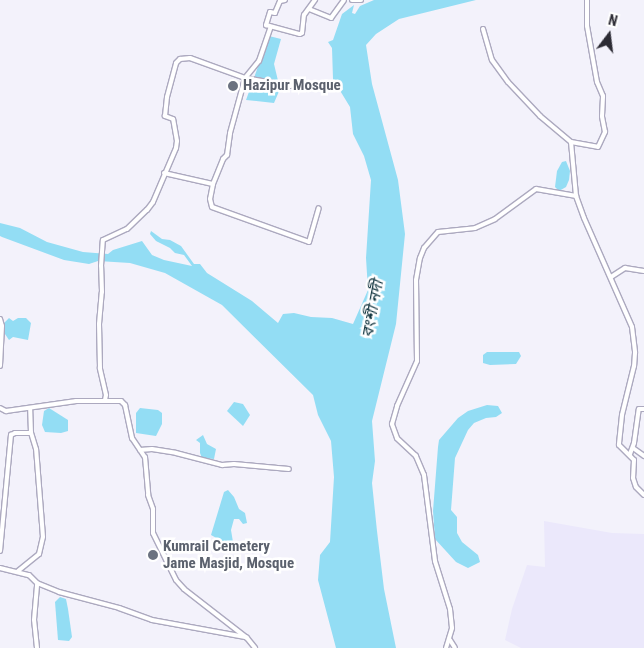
<!DOCTYPE html>
<meta charset="utf-8">
<style>
body{margin:0}
#map{position:relative;width:644px;height:648px;overflow:hidden;background:#f3f2fb;font-family:"Roboto Condensed","Noto Sans Bengali",sans-serif}
div>[style]{position:absolute}
.built>*{inset:0;background:#ebe8fb}
.water>*{inset:0;background:#93ddf4}
.roads{filter:drop-shadow(1px 0 #aca9bf) drop-shadow(-1px 0 #aca9bf) drop-shadow(0 1px #aca9bf) drop-shadow(0 -1px #aca9bf)}
.street>*{height:4px;margin:-2px;padding:0 2px;transform-origin:2px;border-radius:2px;background:#fff}
.dots>*{width:14px;height:14px;translate:-50% -50%;box-sizing:border-box;border:2px solid #fff;border-radius:50%}
span{translate:-50% -50%;white-space:nowrap;text-align:center;line-height:1.15;-webkit-text-stroke:5px #fff;paint-order:stroke}
.worship-label{font-size:15px;color:#5b616d;font-weight:700}
.left{translate:0 -50%;text-align:left}
.water-label{font-size:16px;color:#143741;font-style:italic}
.north{position:absolute;left:584px;top:10px;width:50px;height:50px;-webkit-text-stroke:4px #fff;paint-order:stroke;rotate:15deg;font-size:14px;font-weight:700;line-height:20px;text-align:center;color:#2c2b34}
.north::after{content:'';display:block;margin:auto;width:18px;height:22px;background:#2c2b34;clip-path:polygon(50% 0,100% 100%,50% 72%,0 100%)}
</style>
<div id="map">
<div class="built">
<div style="clip-path:polygon(544px 521px,612px 533px,644px 534px,644px 648px,521px 648px,505px 640px,512px 609px,527px 565px,545px 567px)"></div>
</div>
<div class="water">
<div style="clip-path:polygon(374px 0,476px 0,399px 19px,376px 34px,366px 45px,372px 84px,398px 180px,405px 234px,396px 324px,372px 421px,375px 461px,372px 483px,377px 531px,384px 589px,396px 648px,336px 648px,318px 580px,320px 555px,330px 542px,334px 477px,331px 441px,318px 415px,313px 395px,222px 305px,165px 273px,130px 263px,98px 261px,89px 264px,64px 260px,2px 237px,0 236px,0 223px,20px 228px,47px 242px,83px 252px,108px 254px,113px 250px,142px 241px,152px 255px,164px 260px,192px 266px,184px 255px,175px 253px,170px 248px,156px 241px,150px 234px,151px 231px,162px 239px,170px 240px,181px 246px,194px 264px,200px 264px,207px 273px,252px 301px,278px 323px,283px 314px,294px 313px,311px 317px,332px 318px,353px 324px,368px 290px,366px 258px,371px 180px,364px 156px,353px 134px,350px 107px,333px 79px,332px 48px,328px 42px,333px 40px,342px 14px,354px 5px,352px 13px,355px 14px,360px 6px)"></div>
<div style="clip-path:polygon(269px 36px,281px 39px,274px 64px,280px 89px,274px 103px,246px 100px)"></div>
<div style="clip-path:polygon(566px 161px,570px 171px,569px 180px,566px 187px,559px 191px,555px 187px,557px 171px,562px 162px)"></div>
<div style="clip-path:polygon(9px 318px,13px 321px,18px 318px,26px 318px,31px 323px,28px 340px,13px 337px,9px 340px,3px 331px,4px 323px)"></div>
<div style="clip-path:polygon(487px 352px,519px 352px,521px 356px,516px 364px,490px 365px,483px 363px,483px 355px)"></div>
<div style="clip-path:polygon(234px 402px,243px 404px,250px 415px,243px 426px,227px 411px)"></div>
<div style="clip-path:polygon(487px 405px,498px 406px,502px 413px,496px 417px,486px 418px,474px 423px,468px 430px,455px 458px,451px 510px,457px 517px,457px 533px,462px 542px,478px 555px,480px 562px,468px 568px,456px 562px,435px 539px,433px 511px,438px 447px,439px 440px,458px 418px,468px 411px)"></div>
<div style="clip-path:polygon(49px 408px,68px 420px,68px 431px,61px 433px,45px 432px,42px 425px,44px 411px)"></div>
<div style="clip-path:polygon(140px 408px,158px 410px,162px 413px,162px 424px,156px 436px,136px 433px,136px 413px)"></div>
<div style="clip-path:polygon(203px 435px,207px 444px,216px 449px,214px 459px,202px 458px,200px 453px,200px 443px,196px 440px)"></div>
<div style="clip-path:polygon(228px 490px,234px 497px,239px 509px,245px 513px,247px 523px,243px 524px,239px 519px,234px 519px,231px 530px,233px 542px,229px 545px,211px 535px,224px 492px)"></div>
<div style="clip-path:polygon(60px 597px,66px 599px,68px 609px,72px 637px,69px 641px,58px 640px,55px 602px)"></div>
</div>
<div class="roads">
<div class="street">
<div style="left:285px;top:0;width:5px;rotate:169deg"></div>
<div style="left:280px;top:1px;width:13px;rotate:113deg"></div>
<div style="left:275px;top:13px;width:5px;rotate:-169deg"></div>
<div style="left:270px;top:12px;width:14px;rotate:107deg"></div>
<div style="left:266px;top:25px;width:35px;rotate:15deg"></div>
<div style="left:300px;top:34px;width:2px;rotate:-27deg"></div>
<div style="left:302px;top:33px;width:18px;rotate:-84deg"></div>
<div style="left:304px;top:15px;width:19px;rotate:-54deg"></div>
<div style="left:352px;top:0;width:9px"></div>
<div style="left:309px;top:9px;width:24px;rotate:22deg"></div>
<div style="left:331px;top:18px;width:22px;rotate:-54deg"></div>
<div style="left:483px;top:29px;width:32px;rotate:74deg"></div>
<div style="left:492px;top:60px;width:27px;rotate:54deg"></div>
<div style="left:508px;top:82px;width:47px;rotate:46.7deg"></div>
<div style="left:540px;top:116px;width:40px;rotate:40deg"></div>
<div style="left:571px;top:142px;width:54px;rotate:84.7deg"></div>
<div style="left:576px;top:196px;width:23px;rotate:70deg"></div>
<div style="left:584px;top:218px;width:119px;rotate:66.2deg"></div>
<div style="left:632px;top:327px;width:26px;rotate:83deg"></div>
<div style="left:635px;top:353px;width:13px;rotate:94deg"></div>
<div style="left:634px;top:366px;width:50px;rotate:103.8deg"></div>
<div style="left:622px;top:415px;width:30px;rotate:96deg"></div>
<div style="left:619px;top:445px;width:21px;rotate:45deg"></div>
<div style="left:634px;top:460px;width:18px;rotate:93deg"></div>
<div style="left:633px;top:478px;width:9px;rotate:72deg"></div>
<div style="left:636px;top:487px;width:11px;rotate:45deg"></div>
<div style="left:571px;top:142px;width:27px;rotate:10deg"></div>
<div style="left:598px;top:147px;width:17px;rotate:-65deg"></div>
<div style="left:605px;top:132px;width:16px;rotate:-101deg"></div>
<div style="left:602px;top:116px;width:20px;rotate:-87deg"></div>
<div style="left:603px;top:96px;width:15px;rotate:-113deg"></div>
<div style="left:597px;top:82px;width:57px;rotate:-100.1deg"></div>
<div style="left:587px;top:26px;width:26px;rotate:-90deg"></div>
<div style="left:164px;top:173px;width:50px;rotate:12.7deg"></div>
<div style="left:213px;top:184px;width:27px;rotate:-68deg"></div>
<div style="left:223px;top:159px;width:6px;rotate:-45deg"></div>
<div style="left:227px;top:155px;width:22px;rotate:-82deg"></div>
<div style="left:230px;top:133px;width:57px;rotate:-74.7deg"></div>
<div style="left:245px;top:78px;width:22px;rotate:-51deg"></div>
<div style="left:259px;top:61px;width:36px;rotate:-71deg"></div>
<div style="left:213px;top:184px;width:15px;rotate:101deg"></div>
<div style="left:210px;top:199px;width:8px;rotate:76deg"></div>
<div style="left:212px;top:207px;width:103px;rotate:19.8deg"></div>
<div style="left:309px;top:242px;width:35px;rotate:-74deg"></div>
<div style="left:611px;top:277px;width:17px;rotate:-33deg"></div>
<div style="left:625px;top:268px;width:19px;rotate:9deg"></div>
<div style="left:0;top:319px;width:7px;rotate:74deg"></div>
<div style="left:2px;top:326px;width:40px;rotate:92.9deg"></div>
<div style="left:105px;top:400px;width:5px;rotate:-79deg"></div>
<div style="left:106px;top:395px;width:28px;rotate:-103deg"></div>
<div style="left:100px;top:368px;width:44px;rotate:-91.3deg"></div>
<div style="left:99px;top:324px;width:32px;rotate:-85deg"></div>
<div style="left:102px;top:292px;width:26px;rotate:-92deg"></div>
<div style="left:101px;top:266px;width:26px;rotate:-86deg"></div>
<div style="left:103px;top:240px;width:26px;rotate:-25deg"></div>
<div style="left:127px;top:229px;width:28px;rotate:-44deg"></div>
<div style="left:147px;top:210px;width:10px;rotate:-53deg"></div>
<div style="left:153px;top:202px;width:59px;rotate:-66.9deg"></div>
<div style="left:176px;top:148px;width:7px;rotate:-82deg"></div>
<div style="left:177px;top:141px;width:22px;rotate:-100deg"></div>
<div style="left:173px;top:119px;width:9px;rotate:-159deg"></div>
<div style="left:165px;top:116px;width:19px;rotate:-84deg"></div>
<div style="left:167px;top:97px;width:35px;rotate:-75deg"></div>
<div style="left:176px;top:63px;width:6px;rotate:-45deg"></div>
<div style="left:180px;top:59px;width:10px;rotate:-6deg"></div>
<div style="left:190px;top:58px;width:59px;rotate:20deg"></div>
<div style="left:245px;top:78px;width:46px;rotate:10.1deg"></div>
<div style="left:0;top:408px;width:7px;rotate:27deg"></div>
<div style="left:6px;top:411px;width:71px;rotate:-8.1deg"></div>
<div style="left:76px;top:401px;width:45px"></div>
<div style="left:121px;top:401px;width:6px;rotate:45deg"></div>
<div style="left:125px;top:405px;width:34px;rotate:78deg"></div>
<div style="left:132px;top:438px;width:23px;rotate:56deg"></div>
<div style="left:145px;top:457px;width:38px;rotate:85deg"></div>
<div style="left:148px;top:495px;width:15px;rotate:70deg"></div>
<div style="left:153px;top:509px;width:24px;rotate:90deg"></div>
<div style="left:153px;top:533px;width:52px;rotate:63.9deg"></div>
<div style="left:176px;top:580px;width:12px;rotate:48deg"></div>
<div style="left:184px;top:589px;width:80px;rotate:37.9deg"></div>
<div style="left:247px;top:638px;width:13px;rotate:51deg"></div>
<div style="left:633px;top:448px;width:14px;rotate:36deg"></div>
<div style="left:140px;top:450px;width:12px;rotate:-5deg"></div>
<div style="left:152px;top:449px;width:24px;rotate:9deg"></div>
<div style="left:176px;top:453px;width:48px;rotate:14.6deg"></div>
<div style="left:222px;top:465px;width:12px;rotate:-5deg"></div>
<div style="left:234px;top:464px;width:55px;rotate:5.2deg"></div>
<div style="left:630px;top:454px;width:12px;rotate:-70deg"></div>
<div style="left:634px;top:443px;width:34px;rotate:-82deg"></div>
<div style="left:639px;top:409px;width:5px"></div>
<div style="left:0;top:551px;width:117px;rotate:-84.6deg"></div>
<div style="left:11px;top:435px;width:4px;rotate:-27deg"></div>
<div style="left:15px;top:433px;width:16px"></div>
<div style="left:0;top:568px;width:30px;rotate:14deg"></div>
<div style="left:29px;top:575px;width:11px;rotate:45deg"></div>
<div style="left:37px;top:583px;width:24px;rotate:22deg"></div>
<div style="left:59px;top:592px;width:62px;rotate:14.9deg"></div>
<div style="left:119px;top:608px;width:35px;rotate:20deg"></div>
<div style="left:152px;top:620px;width:96px;rotate:10.3deg"></div>
<div style="left:18px;top:571px;width:27px;rotate:-39deg"></div>
<div style="left:39px;top:554px;width:17px;rotate:-77deg"></div>
<div style="left:43px;top:537px;width:88px;rotate:-94.5deg"></div>
<div style="left:36px;top:449px;width:17px;rotate:-107deg"></div>
<div style="left:31px;top:433px;width:25px;rotate:-92deg"></div>
<div style="left:450px;top:640px;width:9px;rotate:58deg"></div>
<div style="left:37px;top:648px;width:28px;rotate:-96deg"></div>
<div style="left:34px;top:620px;width:37px;rotate:-85deg"></div>
<div style="left:446px;top:648px;width:21px;rotate:-73deg"></div>
<div style="left:452px;top:628px;width:19px;rotate:-96deg"></div>
<div style="left:450px;top:609px;width:50px;rotate:-107.4deg"></div>
<div style="left:435px;top:561px;width:87px;rotate:-97.3deg"></div>
<div style="left:424px;top:475px;width:21px;rotate:-113deg"></div>
<div style="left:416px;top:456px;width:26px;rotate:-137deg"></div>
<div style="left:397px;top:438px;width:15px;rotate:-110deg"></div>
<div style="left:392px;top:424px;width:19px;rotate:-74deg"></div>
<div style="left:397px;top:406px;width:49px;rotate:-66deg"></div>
<div style="left:417px;top:361px;width:81px;rotate:-90.7deg"></div>
<div style="left:416px;top:280px;width:22px;rotate:-80deg"></div>
<div style="left:420px;top:258px;width:11px;rotate:-68deg"></div>
<div style="left:424px;top:248px;width:21px;rotate:-49deg"></div>
<div style="left:438px;top:232px;width:37px;rotate:-6deg"></div>
<div style="left:475px;top:228px;width:22px;rotate:-24deg"></div>
<div style="left:495px;top:219px;width:51px;rotate:-36.2deg"></div>
<div style="left:536px;top:189px;width:41px;rotate:9.9deg"></div>
</div>
</div>
<div class="dots">
<div style="left:233px;top:86px;background:#6b7280"></div>
<div style="left:153px;top:555px;background:#6b7280"></div>
</div>
<div class="worship-label">
<span class="left" style="left:243px;top:86px">Hazipur Mosque</span>
<span class="left" style="left:163px;top:555px">Kumrail Cemetery<br>Jame Masjid, Mosque</span>
</div>
<div class="water-label">
<span style="left:373px;top:309px;rotate:-79deg">বংশী নদী</span>
</div>
<div class="north">N</div>
</div>
